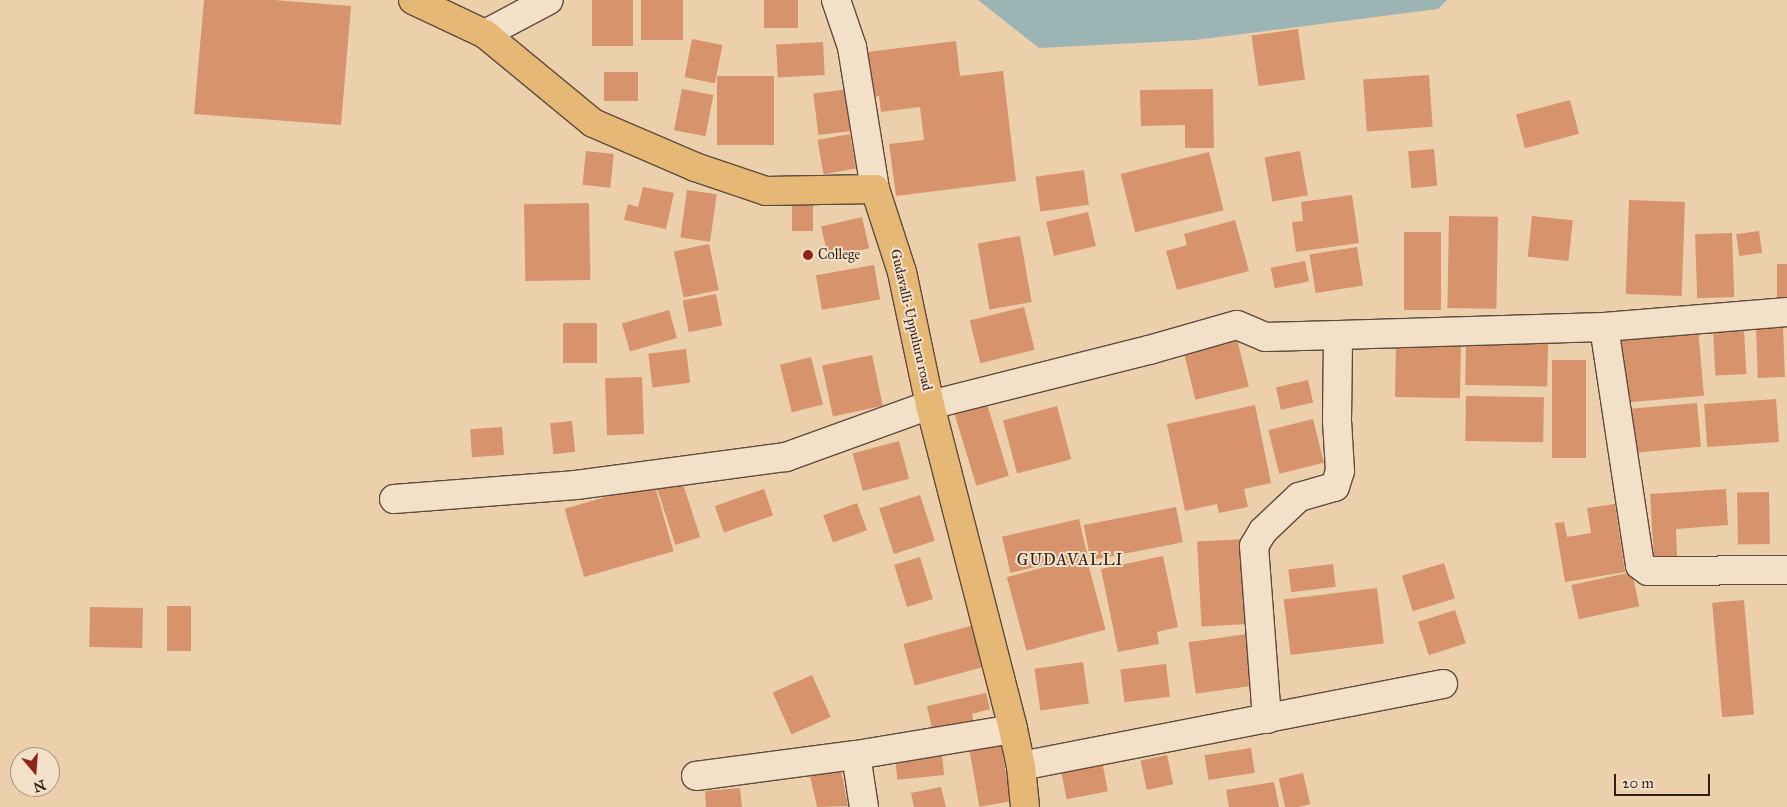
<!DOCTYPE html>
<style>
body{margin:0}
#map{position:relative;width:1787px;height:807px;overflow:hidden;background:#ecd0ab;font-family:"IM FELL Great Primer",serif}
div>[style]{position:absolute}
.water>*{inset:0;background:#9db4b5}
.building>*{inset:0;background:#d7936b;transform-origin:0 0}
.roads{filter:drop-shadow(1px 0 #5e4a3d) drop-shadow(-1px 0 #5e4a3d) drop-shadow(0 1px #5e4a3d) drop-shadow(0 -1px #5e4a3d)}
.minor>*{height:28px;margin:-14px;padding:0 14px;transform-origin:14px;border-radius:14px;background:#f3e0c8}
.major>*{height:28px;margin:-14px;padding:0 14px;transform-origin:14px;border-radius:14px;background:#e6b876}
.dots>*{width:14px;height:14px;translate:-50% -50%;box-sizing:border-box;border:2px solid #f3e0c8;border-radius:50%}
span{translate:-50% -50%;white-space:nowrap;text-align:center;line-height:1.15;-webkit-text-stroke:4px #f3e0c8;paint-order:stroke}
.poi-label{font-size:14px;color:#2e1e18}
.left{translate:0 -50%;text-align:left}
.street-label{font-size:14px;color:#2e1e18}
.quarter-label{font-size:16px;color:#2e1e18;letter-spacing:1px}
.north{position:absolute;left:10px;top:747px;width:50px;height:50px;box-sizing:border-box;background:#f3e0c8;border:1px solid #a49282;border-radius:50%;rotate:162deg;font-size:14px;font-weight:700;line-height:20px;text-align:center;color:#2e1e18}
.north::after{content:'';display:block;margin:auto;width:18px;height:22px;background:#8f2418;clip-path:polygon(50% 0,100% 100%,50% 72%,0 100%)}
.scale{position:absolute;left:1614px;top:774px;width:96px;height:22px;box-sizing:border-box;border:2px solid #2e1e18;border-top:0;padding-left:6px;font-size:15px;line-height:18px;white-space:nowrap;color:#2e1e18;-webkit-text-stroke:4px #f3e0c8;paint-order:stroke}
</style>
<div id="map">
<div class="water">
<div style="clip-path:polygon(978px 0,1447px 0,1438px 9px,1195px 40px,1039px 48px)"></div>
</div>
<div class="building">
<div style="clip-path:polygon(204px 0,274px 0,351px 6px,341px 125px,194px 114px)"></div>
<div style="left:592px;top:0;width:41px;height:46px"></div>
<div style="left:641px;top:0;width:42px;height:40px"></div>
<div style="left:764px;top:0;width:34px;height:28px"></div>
<div style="left:1298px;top:29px;width:51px;height:47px;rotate:82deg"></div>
<div style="left:692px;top:39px;width:31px;height:39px;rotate:11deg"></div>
<div style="clip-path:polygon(956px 41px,960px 76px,1003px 71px,1016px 181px,896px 196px,889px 144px,924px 140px,920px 107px,881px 112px,879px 96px,873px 97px,867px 52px)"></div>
<div style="left:823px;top:42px;width:33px;height:47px;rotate:87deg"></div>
<div style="left:604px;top:72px;width:34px;height:29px"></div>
<div style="left:1429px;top:75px;width:52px;height:66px;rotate:86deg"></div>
<div style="left:774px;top:76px;width:69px;height:57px;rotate:90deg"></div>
<div style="left:682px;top:89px;width:32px;height:42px;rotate:11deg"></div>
<div style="left:849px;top:89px;width:42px;height:36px;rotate:83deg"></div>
<div style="clip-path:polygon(1213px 89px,1214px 148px,1185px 148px,1185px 125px,1141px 126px,1140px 90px)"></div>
<div style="left:1570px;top:100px;width:35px;height:56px;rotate:75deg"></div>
<div style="left:850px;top:134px;width:35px;height:33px;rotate:80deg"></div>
<div style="left:1434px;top:149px;width:37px;height:26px;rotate:85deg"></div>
<div style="left:586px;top:151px;width:28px;height:34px;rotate:6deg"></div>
<div style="left:1300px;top:151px;width:45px;height:36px;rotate:80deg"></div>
<div style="left:1209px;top:152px;width:60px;height:91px;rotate:76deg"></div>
<div style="left:1084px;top:170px;width:35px;height:49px;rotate:82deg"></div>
<div style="clip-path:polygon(643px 187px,674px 193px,666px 229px,624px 220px,628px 204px,638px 207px)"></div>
<div style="left:687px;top:190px;width:30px;height:48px;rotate:8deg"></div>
<div style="clip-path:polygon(1352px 195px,1359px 243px,1296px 252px,1292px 222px,1303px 221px,1301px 202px)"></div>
<div style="left:1629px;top:200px;width:56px;height:94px;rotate:2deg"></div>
<div style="left:792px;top:202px;width:21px;height:29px"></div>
<div style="left:589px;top:203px;width:77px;height:65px;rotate:89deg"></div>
<div style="left:1088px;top:212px;width:35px;height:43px;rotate:77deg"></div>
<div style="left:1449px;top:216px;width:49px;height:92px;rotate:1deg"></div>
<div style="left:1532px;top:216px;width:41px;height:41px;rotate:6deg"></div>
<div style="left:862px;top:217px;width:32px;height:42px;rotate:77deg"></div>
<div style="clip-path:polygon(1235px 220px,1249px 271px,1177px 290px,1166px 251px,1187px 245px,1184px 234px)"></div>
<div style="left:1759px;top:231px;width:22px;height:23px;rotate:82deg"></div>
<div style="left:1404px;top:232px;width:37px;height:78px"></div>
<div style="left:1732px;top:233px;width:64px;height:37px;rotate:88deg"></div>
<div style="left:1020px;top:236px;width:67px;height:43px;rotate:80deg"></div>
<div style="left:709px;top:244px;width:47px;height:36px;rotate:78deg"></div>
<div style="left:1357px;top:247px;width:39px;height:48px;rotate:81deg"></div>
<div style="left:1305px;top:261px;width:21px;height:35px;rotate:79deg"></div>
<div style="left:1777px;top:264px;width:10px;height:36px"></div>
<div style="left:874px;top:265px;width:35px;height:59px;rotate:80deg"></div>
<div style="left:716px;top:294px;width:32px;height:34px;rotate:79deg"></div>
<div style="left:1024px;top:307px;width:44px;height:56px;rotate:76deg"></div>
<div style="left:669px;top:310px;width:29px;height:49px;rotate:74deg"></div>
<div style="left:563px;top:323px;width:34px;height:40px"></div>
<div style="left:1783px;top:325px;width:52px;height:27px;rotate:88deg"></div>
<div style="left:1698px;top:328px;width:68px;height:78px;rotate:85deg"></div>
<div style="left:1744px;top:329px;width:45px;height:31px;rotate:87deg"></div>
<div style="left:1236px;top:335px;width:53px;height:55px;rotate:76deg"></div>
<div style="left:1396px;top:341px;width:65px;height:56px;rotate:1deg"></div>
<div style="left:1466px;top:341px;width:82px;height:44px;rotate:1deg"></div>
<div style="left:686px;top:349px;width:34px;height:38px;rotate:83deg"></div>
<div style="left:872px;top:355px;width:52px;height:51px;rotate:78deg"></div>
<div style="left:811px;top:357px;width:49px;height:32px;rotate:76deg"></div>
<div style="left:1552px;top:360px;width:34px;height:98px"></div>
<div style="left:642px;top:377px;width:57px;height:37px;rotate:88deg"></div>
<div style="left:1308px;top:380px;width:23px;height:33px;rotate:77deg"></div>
<div style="left:1466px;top:396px;width:78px;height:45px;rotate:1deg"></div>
<div style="left:1776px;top:399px;width:43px;height:72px;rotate:86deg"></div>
<div style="left:1697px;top:403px;width:44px;height:70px;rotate:85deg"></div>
<div style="left:987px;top:404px;width:75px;height:34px;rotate:73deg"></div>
<div style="clip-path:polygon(1255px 405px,1271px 483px,1244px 489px,1248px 507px,1219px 513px,1217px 504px,1185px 511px,1167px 424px)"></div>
<div style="left:1057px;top:406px;width:55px;height:56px;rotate:75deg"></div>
<div style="left:1313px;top:419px;width:45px;height:46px;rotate:76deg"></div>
<div style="left:572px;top:421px;width:31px;height:22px;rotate:84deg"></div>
<div style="left:502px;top:427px;width:28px;height:32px;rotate:86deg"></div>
<div style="left:899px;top:441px;width:39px;height:48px;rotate:75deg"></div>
<div style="left:681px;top:478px;width:62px;height:26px;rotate:72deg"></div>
<div style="left:654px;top:483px;width:71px;height:93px;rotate:74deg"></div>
<div style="left:764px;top:489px;width:28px;height:52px;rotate:71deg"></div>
<div style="clip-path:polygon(1726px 489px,1728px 525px,1676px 529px,1677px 558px,1654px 559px,1650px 494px)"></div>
<div style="left:1769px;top:492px;width:52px;height:32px;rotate:89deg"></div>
<div style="left:920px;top:495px;width:48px;height:43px;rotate:72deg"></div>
<div style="left:857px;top:503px;width:29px;height:36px;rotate:70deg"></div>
<div style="clip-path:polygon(1615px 504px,1625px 572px,1565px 582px,1555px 523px,1564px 522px,1567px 537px,1591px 533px,1587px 508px)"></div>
<div style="left:1176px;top:507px;width:36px;height:94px;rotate:79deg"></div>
<div style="left:1079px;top:519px;width:37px;height:79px;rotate:77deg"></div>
<div style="left:1245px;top:539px;width:85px;height:48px;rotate:87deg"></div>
<div style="left:1086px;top:556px;width:76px;height:82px;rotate:75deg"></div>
<div style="clip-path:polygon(1163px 556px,1178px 627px,1157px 632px,1159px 644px,1118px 652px,1101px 569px)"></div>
<div style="left:920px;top:557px;width:44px;height:27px;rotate:73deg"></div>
<div style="left:1444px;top:563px;width:37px;height:44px;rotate:73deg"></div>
<div style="left:1333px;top:564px;width:23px;height:45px;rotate:83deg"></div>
<div style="left:1632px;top:572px;width:35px;height:62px;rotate:78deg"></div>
<div style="left:1377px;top:588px;width:56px;height:94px;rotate:83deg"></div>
<div style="left:1744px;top:600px;width:115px;height:32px;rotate:85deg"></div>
<div style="left:167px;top:606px;width:24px;height:45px"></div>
<div style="left:90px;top:607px;width:53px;height:40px;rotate:1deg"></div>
<div style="left:1455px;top:610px;width:35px;height:39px;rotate:72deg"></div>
<div style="left:974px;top:625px;width:43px;height:73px;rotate:75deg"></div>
<div style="left:1247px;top:634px;width:52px;height:59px;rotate:82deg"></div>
<div style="left:1083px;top:662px;width:42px;height:49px;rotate:82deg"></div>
<div style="left:1166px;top:664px;width:33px;height:46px;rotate:83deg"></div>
<div style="left:812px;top:675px;width:46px;height:43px;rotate:66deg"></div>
<div style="clip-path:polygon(986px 693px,990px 709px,972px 714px,974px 724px,933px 733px,927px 706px)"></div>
<div style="left:1001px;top:745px;width:57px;height:32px;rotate:80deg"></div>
<div style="left:1251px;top:748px;width:25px;height:47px;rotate:81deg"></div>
<div style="left:942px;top:755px;width:20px;height:47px;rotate:84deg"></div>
<div style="left:1167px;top:755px;width:30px;height:27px;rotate:78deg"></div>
<div style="left:1101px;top:756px;width:36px;height:42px;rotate:79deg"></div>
<div style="clip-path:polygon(841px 770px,848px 806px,817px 807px,810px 776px)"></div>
<div style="left:1303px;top:773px;width:32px;height:25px;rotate:77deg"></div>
<div style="clip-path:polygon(1274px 782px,1279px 807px,1229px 807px,1226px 790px)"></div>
<div style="clip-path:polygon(941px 787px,946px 807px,914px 807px,911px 793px)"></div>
<div style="clip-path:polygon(740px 788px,742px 807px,706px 807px,705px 791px)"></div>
</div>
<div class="roads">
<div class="minor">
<div style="left:836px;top:0;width:50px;rotate:71.2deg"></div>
<div style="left:852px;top:47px;width:144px;rotate:80.8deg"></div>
<div style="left:485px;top:34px;width:72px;rotate:-28deg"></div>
<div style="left:1604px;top:327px;width:241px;rotate:81.4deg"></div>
<div style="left:1640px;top:565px;width:10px;rotate:37deg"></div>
<div style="left:1648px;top:571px;width:139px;rotate:-0.4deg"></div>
<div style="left:394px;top:499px;width:183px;rotate:-4.4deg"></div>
<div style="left:576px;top:485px;width:212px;rotate:-7.6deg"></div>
<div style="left:786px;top:457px;width:153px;rotate:-19.9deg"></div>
<div style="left:930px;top:405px;width:226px;rotate:-14.1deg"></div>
<div style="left:1149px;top:350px;width:91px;rotate:-15.9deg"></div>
<div style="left:1237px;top:325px;width:30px;rotate:23deg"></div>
<div style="left:1265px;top:337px;width:73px;rotate:-1.6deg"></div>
<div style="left:1338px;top:335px;width:266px;rotate:-1.7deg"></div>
<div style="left:1604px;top:327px;width:184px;rotate:-4.7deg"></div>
<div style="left:1267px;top:719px;width:173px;rotate:-94.3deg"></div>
<div style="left:1254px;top:546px;width:17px;rotate:-59deg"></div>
<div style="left:1263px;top:531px;width:50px;rotate:-43.4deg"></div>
<div style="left:1299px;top:497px;width:37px;rotate:-16deg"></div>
<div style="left:1335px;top:487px;width:17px;rotate:-73deg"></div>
<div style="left:1340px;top:471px;width:50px;rotate:-93.4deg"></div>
<div style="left:1337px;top:421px;width:86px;rotate:-89.3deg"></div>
<div style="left:856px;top:755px;width:53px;rotate:81.3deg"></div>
<div style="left:1021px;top:766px;width:430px;rotate:-11deg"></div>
<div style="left:696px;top:776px;width:161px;rotate:-7.5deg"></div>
<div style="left:856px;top:755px;width:159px;rotate:-9.4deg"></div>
</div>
<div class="major">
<div style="left:413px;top:0;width:80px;rotate:25.3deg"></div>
<div style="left:485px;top:34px;width:140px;rotate:39.5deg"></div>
<div style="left:593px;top:123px;width:111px;rotate:23.3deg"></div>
<div style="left:695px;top:167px;width:75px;rotate:18.7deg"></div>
<div style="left:766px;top:191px;width:109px;rotate:-1.1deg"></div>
<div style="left:875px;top:189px;width:87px;rotate:72deg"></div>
<div style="left:902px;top:272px;width:136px;rotate:78.1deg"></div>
<div style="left:930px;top:405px;width:334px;rotate:75.6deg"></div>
<div style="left:1013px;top:729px;width:38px;rotate:78deg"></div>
<div style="left:1021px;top:766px;width:41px;rotate:84.4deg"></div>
</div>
</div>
<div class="dots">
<div style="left:808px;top:255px;background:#8f2418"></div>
</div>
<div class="poi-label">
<span class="left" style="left:818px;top:255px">College</span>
</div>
<div class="street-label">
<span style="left:911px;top:320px;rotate:77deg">Gudavalli-Uppuluru road</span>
</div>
<div class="quarter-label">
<span style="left:1070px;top:560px">GUDAVALLI</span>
</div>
<div class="north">N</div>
<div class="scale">20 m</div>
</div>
